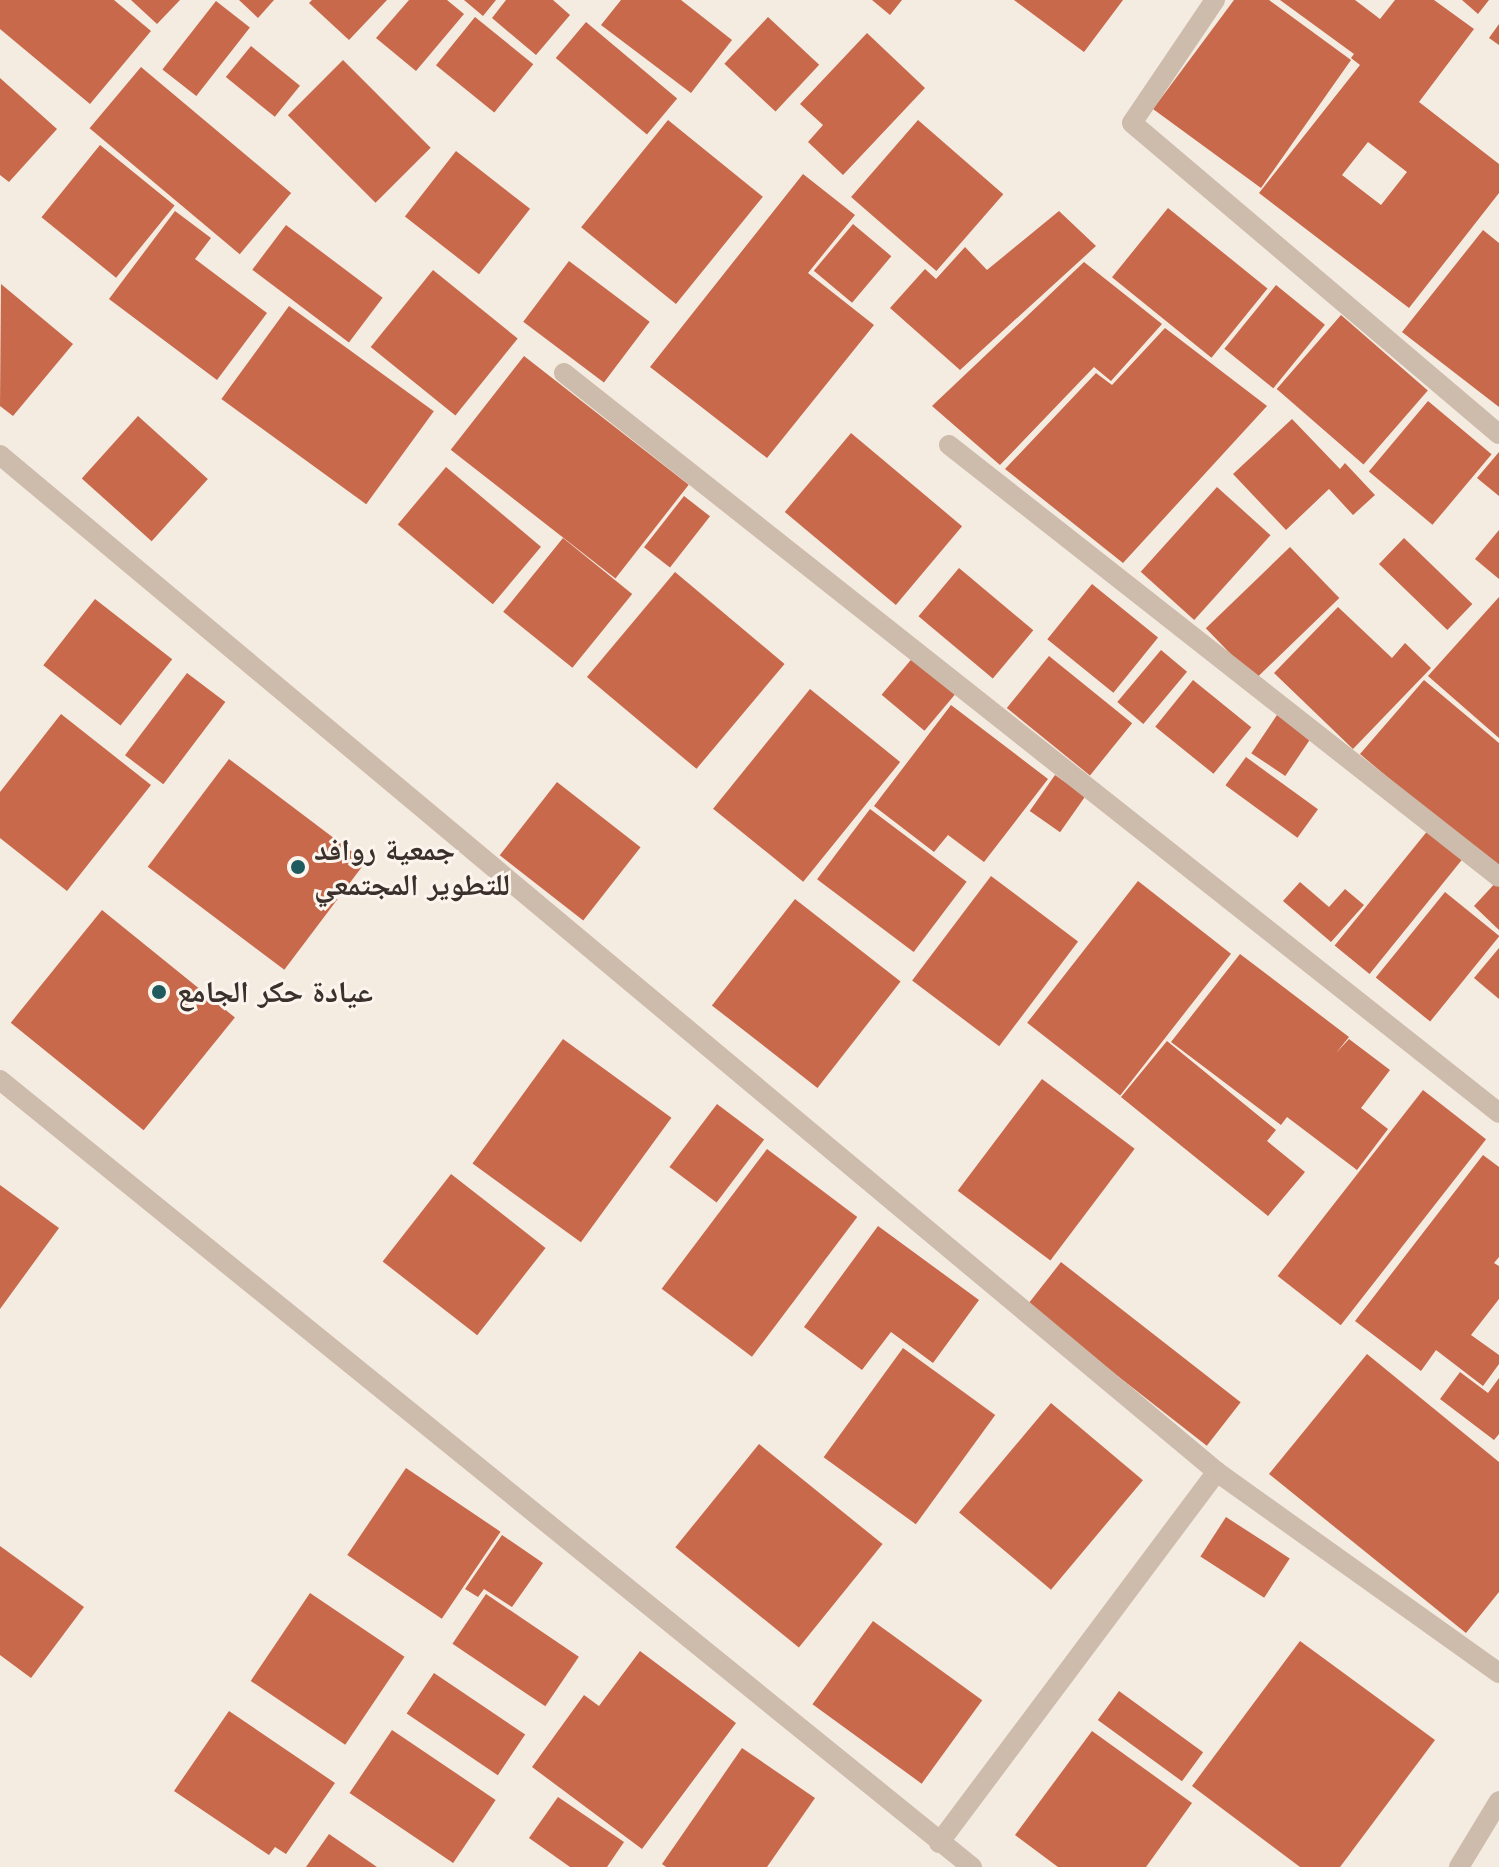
<!DOCTYPE html>
<meta charset="utf-8">
<style>
body{margin:0}
#map{position:relative;width:1499px;height:1867px;overflow:hidden;background:#f4ebe1;font-family:Jost,"Noto Naskh Arabic",sans-serif}
div>[style]{position:absolute}
.building>*{inset:0;background:#c8694b;transform-origin:0 0}
.minor>*{height:20px;margin:-10px;padding:0 10px;transform-origin:10px;border-radius:10px;background:#cdbbac}
.tertiary>*{height:20px;margin:-10px;padding:0 10px;transform-origin:10px;border-radius:10px;background:#cdbbac}
.dots>*{width:22px;height:22px;translate:-50% -50%;box-sizing:border-box;border:4px solid #fbf5ee;border-radius:50%}
span{translate:-50% -50%;white-space:nowrap;text-align:center;line-height:1.15;-webkit-text-stroke:6px #fbf5ee;paint-order:stroke}
.poi-label{font-size:30px;color:#3b302b;font-weight:700}
.left{translate:0 -50%;text-align:left}
</style>
<div id="map">
<div class="building">
<div style="clip-path:polygon(0 0,114px 0,151px 31px,90px 104px,0 29px)"></div>
<div style="clip-path:polygon(131px 0,180px 0,157px 24px)"></div>
<div style="clip-path:polygon(239px 0,274px 0,258px 18px)"></div>
<div style="clip-path:polygon(312px 0,387px 0,349px 40px,309px 3px)"></div>
<div style="clip-path:polygon(409px 0,447px 0,464px 14px,416px 71px,376px 38px)"></div>
<div style="clip-path:polygon(464px 0,496px 0,483px 16px)"></div>
<div style="clip-path:polygon(506px 0,553px 0,570px 15px,536px 55px,492px 18px)"></div>
<div style="clip-path:polygon(621px 0,681px 0,732px 40px,691px 93px,601px 25px)"></div>
<div style="clip-path:polygon(872px 0,902px 0,890px 15px)"></div>
<div style="clip-path:polygon(1014px 0,1123px 0,1084px 52px)"></div>
<div style="clip-path:polygon(1234px 0,1269px 0,1351px 60px,1261px 188px,1153px 109px)"></div>
<div style="clip-path:polygon(evenodd,1280px 0,1355px 0,1380px 19px,1395px 0,1434px 0,1474px 29px,1419px 102px,1499px 164px,1499px 193px,1409px 308px,1259px 193px,1360px 65px,1351px 58px,1354px 54px,1280px 0,1368px 142px,1407px 172px,1381px 205px,1342px 175px,1368px 142px)"></div>
<div style="clip-path:polygon(1462px 0,1489px 0,1478px 14px)"></div>
<div style="left:216px;top:1px;width:43px;height:87px;rotate:38deg"></div>
<div style="left:475px;top:17px;width:75px;height:62px;rotate:39deg"></div>
<div style="left:768px;top:17px;width:70px;height:64px;rotate:43deg"></div>
<div style="left:586px;top:22px;width:119px;height:47px;rotate:40deg"></div>
<div style="clip-path:polygon(1499px 24px,1499px 45px,1489px 38px)"></div>
<div style="clip-path:polygon(867px 33px,925px 88px,843px 175px,808px 142px,823px 125px,800px 104px)"></div>
<div style="left:251px;top:46px;width:63px;height:40px;rotate:39deg"></div>
<div style="left:343px;top:60px;width:124px;height:78px;rotate:45deg"></div>
<div style="left:141px;top:67px;width:196px;height:80px;rotate:40deg"></div>
<div style="clip-path:polygon(0 78px,57px 129px,9px 182px,0 175px)"></div>
<div style="left:668px;top:120px;width:122px;height:138px;rotate:39deg"></div>
<div style="left:918px;top:120px;width:113px;height:102px;rotate:41deg"></div>
<div style="left:100px;top:145px;width:96px;height:93px;rotate:39deg"></div>
<div style="left:456px;top:151px;width:94px;height:83px;rotate:38deg"></div>
<div style="clip-path:polygon(803px 174px,855px 215px,808px 273px,874px 325px,767px 458px,650px 367px)"></div>
<div style="left:1168px;top:208px;width:128px;height:89px;rotate:39deg"></div>
<div style="clip-path:polygon(175px 211px,211px 238px,195px 259px,267px 313px,217px 380px,109px 299px)"></div>
<div style="clip-path:polygon(1059px 211px,1096px 246px,960px 370px,890px 308px,925px 269px,936px 279px,965px 247px,987px 270px)"></div>
<div style="left:853px;top:224px;width:50px;height:61px;rotate:40deg"></div>
<div style="left:286px;top:225px;width:121px;height:56px;rotate:37deg"></div>
<div style="clip-path:polygon(1483px 230px,1499px 243px,1499px 407px,1402px 332px)"></div>
<div style="left:569px;top:261px;width:101px;height:76px;rotate:37deg"></div>
<div style="clip-path:polygon(1084px 262px,1162px 324px,1111px 381px,1094px 367px,1000px 465px,932px 406px)"></div>
<div style="left:433px;top:270px;width:109px;height:99px;rotate:39deg"></div>
<div style="clip-path:polygon(1px 284px,73px 344px,13px 416px,0 406px)"></div>
<div style="left:1276px;top:285px;width:63px;height:82px;rotate:39deg"></div>
<div style="left:289px;top:306px;width:179px;height:115px;rotate:36deg"></div>
<div style="left:1341px;top:315px;width:115px;height:98px;rotate:41deg"></div>
<div style="clip-path:polygon(1165px 328px,1267px 406px,1123px 563px,1005px 469px,1096px 373px,1112px 385px)"></div>
<div style="left:524px;top:356px;width:209px;height:119px;rotate:38deg"></div>
<div style="left:1428px;top:401px;width:83px;height:92px;rotate:40deg"></div>
<div style="left:138px;top:416px;width:94px;height:84px;rotate:42deg"></div>
<div style="clip-path:polygon(1292px 419px,1340px 469px,1345px 463px,1375px 495px,1353px 515px,1329px 489px,1286px 530px,1233px 474px)"></div>
<div style="left:851px;top:433px;width:145px;height:103px;rotate:40deg"></div>
<div style="clip-path:polygon(1499px 452px,1499px 496px,1477px 478px)"></div>
<div style="left:446px;top:467px;width:124px;height:75px;rotate:40deg"></div>
<div style="left:1217px;top:487px;width:72px;height:114px;rotate:42deg"></div>
<div style="left:684px;top:496px;width:33px;height:65px;rotate:38deg"></div>
<div style="clip-path:polygon(1499px 530px,1499px 579px,1475px 559px)"></div>
<div style="left:563px;top:538px;width:89px;height:95px;rotate:39deg"></div>
<div style="left:1404px;top:538px;width:95px;height:36px;rotate:44deg"></div>
<div style="left:1290px;top:547px;width:71px;height:117px;rotate:46deg"></div>
<div style="left:959px;top:568px;width:97px;height:63px;rotate:40deg"></div>
<div style="left:675px;top:572px;width:143px;height:137px;rotate:40deg"></div>
<div style="left:1092px;top:584px;width:85px;height:71px;rotate:39deg"></div>
<div style="clip-path:polygon(1499px 597px,1499px 738px,1428px 676px)"></div>
<div style="left:95px;top:599px;width:98px;height:84px;rotate:38deg"></div>
<div style="clip-path:polygon(1338px 607px,1392px 658px,1405px 643px,1431px 668px,1353px 749px,1274px 673px)"></div>
<div style="left:1161px;top:650px;width:34px;height:68px;rotate:40deg"></div>
<div style="left:915px;top:655px;width:56px;height:52px;rotate:40deg"></div>
<div style="left:1049px;top:656px;width:107px;height:67px;rotate:39deg"></div>
<div style="left:187px;top:673px;width:48px;height:103px;rotate:37deg"></div>
<div style="left:1193px;top:680px;width:75px;height:60px;rotate:39deg"></div>
<div style="clip-path:polygon(1424px 680px,1499px 743px,1499px 871px,1360px 754px)"></div>
<div style="left:810px;top:689px;width:116px;height:154px;rotate:39deg"></div>
<div style="clip-path:polygon(951px 705px,1048px 779px,984px 862px,948px 835px,934px 852px,874px 806px)"></div>
<div style="clip-path:polygon(61px 714px,151px 785px,67px 891px,0 838px,0 792px)"></div>
<div style="left:1277px;top:715px;width:41px;height:46px;rotate:34deg"></div>
<div style="left:1246px;top:757px;width:89px;height:35px;rotate:36deg"></div>
<div style="left:229px;top:759px;width:171px;height:135px;rotate:37deg"></div>
<div style="left:1055px;top:775px;width:37px;height:44px;rotate:35deg"></div>
<div style="left:557px;top:782px;width:106px;height:93px;rotate:38deg"></div>
<div style="left:870px;top:809px;width:121px;height:88px;rotate:37deg"></div>
<div style="left:1429px;top:829px;width:45px;height:150px;rotate:39deg"></div>
<div style="left:991px;top:876px;width:109px;height:131px;rotate:37deg"></div>
<div style="clip-path:polygon(1499px 879px,1499px 930px,1474px 906px)"></div>
<div style="left:1138px;top:881px;width:118px;height:180px;rotate:38deg"></div>
<div style="clip-path:polygon(1300px 882px,1329px 907px,1345px 889px,1364px 905px,1331px 942px,1283px 901px)"></div>
<div style="left:1445px;top:892px;width:70px;height:110px;rotate:39deg"></div>
<div style="left:795px;top:899px;width:134px;height:135px;rotate:38deg"></div>
<div style="left:102px;top:910px;width:171px;height:145px;rotate:39deg"></div>
<div style="clip-path:polygon(1499px 948px,1499px 999px,1474px 978px)"></div>
<div style="clip-path:polygon(1240px 954px,1349px 1037px,1336px 1053px,1349px 1039px,1390px 1070px,1361px 1108px,1388px 1129px,1357px 1170px,1287px 1117px,1281px 1125px,1171px 1042px)"></div>
<div style="left:563px;top:1039px;width:134px;height:154px;rotate:36deg"></div>
<div style="clip-path:polygon(1167px 1041px,1276px 1130px,1267px 1141px,1305px 1172px,1268px 1216px,1121px 1097px)"></div>
<div style="left:1042px;top:1079px;width:116px;height:140px;rotate:37deg"></div>
<div style="left:1423px;top:1090px;width:80px;height:236px;rotate:38deg"></div>
<div style="left:717px;top:1104px;width:59px;height:79px;rotate:37deg"></div>
<div style="left:767px;top:1149px;width:113px;height:175px;rotate:37deg"></div>
<div style="clip-path:polygon(1483px 1155px,1499px 1167px,1499px 1257px,1494px 1263px,1499px 1266px,1499px 1299px,1471px 1335px,1499px 1355px,1499px 1364px,1483px 1386px,1436px 1350px,1421px 1371px,1355px 1321px)"></div>
<div style="left:451px;top:1174px;width:120px;height:111px;rotate:38deg"></div>
<div style="clip-path:polygon(0 1185px,59px 1228px,0 1309px)"></div>
<div style="clip-path:polygon(878px 1226px,979px 1300px,933px 1363px,891px 1332px,862px 1370px,804px 1327px)"></div>
<div style="left:1061px;top:1262px;width:228px;height:55px;rotate:38deg"></div>
<div style="left:903px;top:1348px;width:114px;height:135px;rotate:36deg"></div>
<div style="clip-path:polygon(1367px 1354px,1499px 1462px,1499px 1592px,1466px 1633px,1269px 1474px)"></div>
<div style="clip-path:polygon(1460px 1372px,1488px 1393px,1499px 1378px,1499px 1434px,1494px 1440px,1440px 1399px)"></div>
<div style="left:1051px;top:1403px;width:120px;height:143px;rotate:40deg"></div>
<div style="left:759px;top:1444px;width:159px;height:133px;rotate:39deg"></div>
<div style="left:406px;top:1468px;width:114px;height:105px;rotate:34deg"></div>
<div style="left:1226px;top:1517px;width:76px;height:47px;rotate:33deg"></div>
<div style="clip-path:polygon(502px 1535px,543px 1563px,512px 1607px,484px 1589px,478px 1597px,465px 1589px)"></div>
<div style="clip-path:polygon(0 1546px,84px 1607px,31px 1678px,0 1655px)"></div>
<div style="left:310px;top:1593px;width:114px;height:106px;rotate:34deg"></div>
<div style="left:486px;top:1594px;width:112px;height:60px;rotate:34deg"></div>
<div style="left:873px;top:1621px;width:135px;height:103px;rotate:36deg"></div>
<div style="clip-path:polygon(1300px 1641px,1435px 1740px,1340px 1867px,1300px 1867px,1192px 1786px)"></div>
<div style="clip-path:polygon(640px 1651px,736px 1723px,642px 1849px,532px 1767px,584px 1695px,599px 1706px)"></div>
<div style="left:434px;top:1673px;width:110px;height:49px;rotate:34deg"></div>
<div style="left:1119px;top:1691px;width:104px;height:36px;rotate:36deg"></div>
<div style="clip-path:polygon(229px 1711px,335px 1783px,286px 1854px,275px 1847px,269px 1855px,174px 1791px)"></div>
<div style="left:392px;top:1730px;width:125px;height:76px;rotate:34deg"></div>
<div style="clip-path:polygon(1092px 1731px,1192px 1803px,1146px 1867px,1058px 1867px,1015px 1835px)"></div>
<div style="clip-path:polygon(742px 1748px,815px 1798px,767px 1867px,666px 1867px,662px 1864px)"></div>
<div style="clip-path:polygon(558px 1797px,624px 1842px,607px 1867px,570px 1867px,529px 1838px)"></div>
<div style="clip-path:polygon(329px 1834px,377px 1867px,306px 1867px)"></div>
</div>
<div class="minor">
<div style="left:1215px;top:0;width:148px;rotate:124deg"></div>
<div style="left:1132px;top:123px;width:481px;rotate:40.3deg"></div>
<div style="left:564px;top:373px;width:1192px;rotate:38.36deg"></div>
<div style="left:949px;top:445px;width:699px;rotate:38.15deg"></div>
<div style="left:0;top:455px;width:1586px;rotate:39.88deg"></div>
<div style="left:1217px;top:1472px;width:346px;rotate:35.5deg"></div>
<div style="left:0;top:1080px;width:1251px;rotate:39deg"></div>
<div style="left:939px;top:1843px;width:464px;rotate:-53.2deg"></div>
</div>
<div class="tertiary">
<div style="left:1459px;top:1867px;width:77px;rotate:-58.8deg"></div>
</div>
<div class="dots">
<div style="left:298px;top:867px;background:#1f5a5e"></div>
<div style="left:159px;top:992px;background:#1f5a5e"></div>
</div>
<div class="poi-label">
<span class="left" style="left:314px;top:867px">جمعية روافد<br>للتطوير المجتمعي</span>
<span class="left" style="left:177px;top:992px">عيادة حكر الجامع</span>
</div>
</div>
